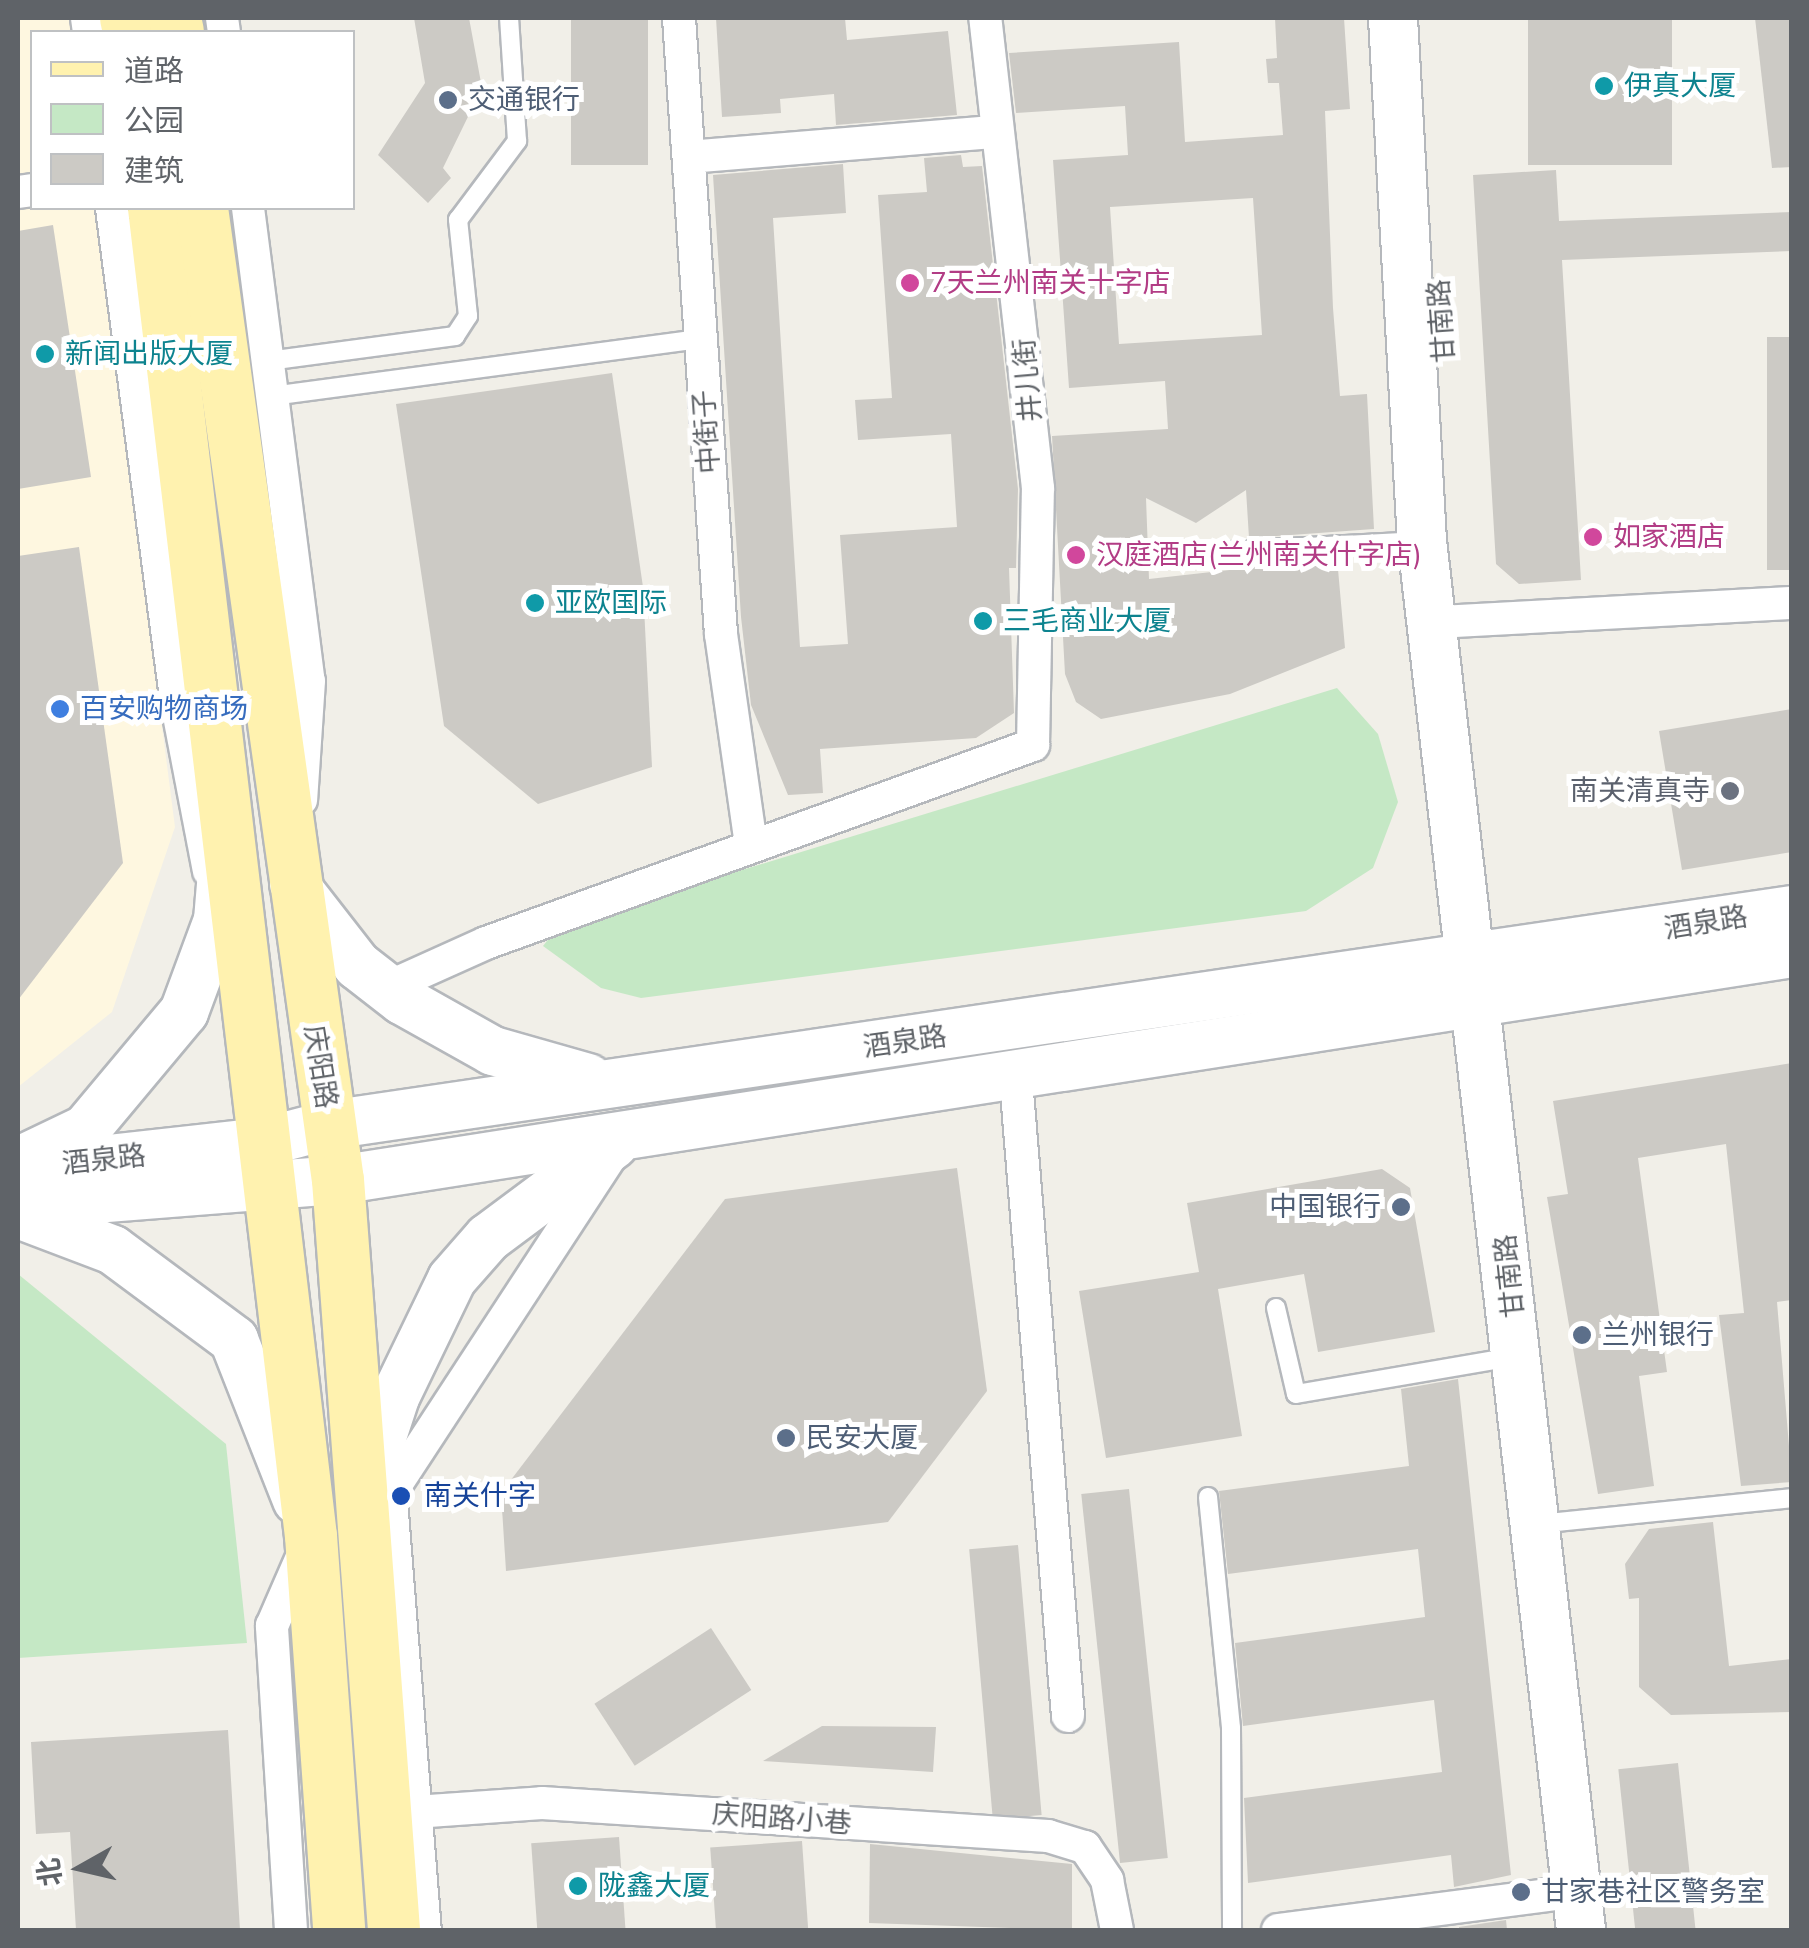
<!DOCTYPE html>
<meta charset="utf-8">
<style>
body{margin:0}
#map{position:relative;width:1809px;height:1948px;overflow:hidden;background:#f1efe8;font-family:"Nunito Sans","Noto Sans SC",sans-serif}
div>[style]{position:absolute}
.commercial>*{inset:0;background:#fef7e0}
.green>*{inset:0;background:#c5e8c5}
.building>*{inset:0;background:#cccac5;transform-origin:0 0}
.roads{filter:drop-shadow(2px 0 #b5b8bc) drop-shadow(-2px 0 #b5b8bc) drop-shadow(0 2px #b5b8bc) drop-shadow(0 -2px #b5b8bc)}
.lane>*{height:18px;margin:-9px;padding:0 9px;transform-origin:9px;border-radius:9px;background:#fff}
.street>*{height:32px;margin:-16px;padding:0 16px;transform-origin:16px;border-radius:16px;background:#fff}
.secondary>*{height:48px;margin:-24px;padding:0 24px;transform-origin:24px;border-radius:24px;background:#fff}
.primary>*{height:52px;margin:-26px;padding:0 26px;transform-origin:26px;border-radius:26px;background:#fff2af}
.dots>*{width:28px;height:28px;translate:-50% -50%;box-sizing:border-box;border:5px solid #fff;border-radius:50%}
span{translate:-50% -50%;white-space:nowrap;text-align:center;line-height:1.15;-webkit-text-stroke:10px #fff;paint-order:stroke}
.culture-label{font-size:28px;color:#0d838f}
.left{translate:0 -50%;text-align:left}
.service-label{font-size:28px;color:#4e5e75}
.right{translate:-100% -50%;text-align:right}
.hotel-label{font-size:28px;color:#b23c85}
.street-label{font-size:28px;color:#5f6368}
.shop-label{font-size:28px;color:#366cbe}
.worship-label{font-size:28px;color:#5b616d}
.transit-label{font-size:28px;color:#164399}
.frame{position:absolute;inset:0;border:20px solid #5f6368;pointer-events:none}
.legend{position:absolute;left:30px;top:30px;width:325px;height:180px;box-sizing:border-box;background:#fff;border:2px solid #bfc1c3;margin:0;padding:12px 18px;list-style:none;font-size:30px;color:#5f6368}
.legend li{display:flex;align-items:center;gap:20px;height:50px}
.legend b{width:50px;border:2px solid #bfc1c3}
.north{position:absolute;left:30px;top:1818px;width:100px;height:100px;-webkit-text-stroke:8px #fff;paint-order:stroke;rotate:262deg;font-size:28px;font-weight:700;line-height:40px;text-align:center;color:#5f6368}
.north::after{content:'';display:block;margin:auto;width:35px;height:45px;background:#5f6368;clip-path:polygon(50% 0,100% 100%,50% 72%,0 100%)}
</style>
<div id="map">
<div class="commercial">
<div style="clip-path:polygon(18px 18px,70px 18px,72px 32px,32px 32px,32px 208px,95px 208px,175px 827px,112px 1012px,18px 1087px)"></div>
</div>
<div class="green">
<div style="clip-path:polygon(1337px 688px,1378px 734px,1398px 802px,1373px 868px,1306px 911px,641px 998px,601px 988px,543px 946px,559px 926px)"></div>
<div style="clip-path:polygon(18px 1274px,226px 1444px,247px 1643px,18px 1658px)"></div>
</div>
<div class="building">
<div style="clip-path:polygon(414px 18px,469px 18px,482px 88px,443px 168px,451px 178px,428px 203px,378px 155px,425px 83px)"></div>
<div style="left:571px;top:18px;width:77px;height:147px"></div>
<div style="clip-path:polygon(716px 18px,845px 18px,847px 40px,948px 31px,957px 115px,836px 125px,834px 94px,780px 99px,781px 113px,722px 117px)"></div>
<div style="clip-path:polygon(evenodd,1275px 18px,1344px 18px,1350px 109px,1325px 111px,1333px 308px,1340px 396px,1367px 394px,1374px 529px,1249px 538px,1246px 490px,1196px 523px,1146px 498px,1149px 579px,1337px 558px,1345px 648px,1230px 694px,1101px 719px,1076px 702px,1065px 674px,1052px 436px,1168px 429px,1165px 381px,1069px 388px,1053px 160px,1128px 155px,1125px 106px,1016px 113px,1009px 53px,1179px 42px,1185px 142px,1283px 135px,1279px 83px,1268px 83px,1266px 59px,1277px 58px,1275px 18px,1253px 198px,1262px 335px,1119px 344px,1110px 207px,1253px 198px)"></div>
<div style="left:1528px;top:18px;width:144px;height:147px"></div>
<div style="clip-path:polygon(1755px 18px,1792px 18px,1792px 167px,1772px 168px)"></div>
<div style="clip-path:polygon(961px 155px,963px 167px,982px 166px,1018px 489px,1016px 568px,1009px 568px,1014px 713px,976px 738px,820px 749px,823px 793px,788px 795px,751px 705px,741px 617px,713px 175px,843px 164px,846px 213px,773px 218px,800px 647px,848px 644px,840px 535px,957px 527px,951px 434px,858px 440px,855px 400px,892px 398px,878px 195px,927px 192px,924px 158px)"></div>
<div style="clip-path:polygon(1556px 170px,1559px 221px,1792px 212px,1792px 251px,1562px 260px,1581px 580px,1519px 584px,1496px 564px,1473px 175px)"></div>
<div style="clip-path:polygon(53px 225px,91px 477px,18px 489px,18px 231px)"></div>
<div style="left:1767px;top:337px;width:25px;height:233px"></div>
<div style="clip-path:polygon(612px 373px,643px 587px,652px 767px,538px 804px,444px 726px,396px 404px)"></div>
<div style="clip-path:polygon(79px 547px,123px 863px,18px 1000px,18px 556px)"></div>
<div style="clip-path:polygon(1792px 709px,1792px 852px,1682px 870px,1659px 731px)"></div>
<div style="clip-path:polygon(1792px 1063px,1792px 1300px,1777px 1302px,1792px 1482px,1741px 1486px,1719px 1315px,1744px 1313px,1726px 1144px,1638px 1158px,1667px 1372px,1639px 1376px,1654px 1486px,1598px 1494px,1547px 1197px,1568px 1194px,1553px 1101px)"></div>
<div style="clip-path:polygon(957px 1168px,987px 1391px,888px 1522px,506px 1571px,501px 1493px,725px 1199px)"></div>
<div style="clip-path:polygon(1382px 1169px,1410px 1188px,1435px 1332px,1318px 1352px,1304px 1274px,1218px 1289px,1242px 1436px,1106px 1458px,1079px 1291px,1199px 1272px,1187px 1203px)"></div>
<div style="clip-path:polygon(1458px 1379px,1511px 1875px,1454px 1887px,1451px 1855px,1248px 1883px,1244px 1798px,1442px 1772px,1434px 1700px,1243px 1726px,1235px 1643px,1425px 1617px,1418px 1549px,1228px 1574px,1219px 1491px,1409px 1466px,1401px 1389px)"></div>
<div style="left:1129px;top:1489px;width:371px;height:48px;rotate:84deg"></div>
<div style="clip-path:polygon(1713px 1522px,1729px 1666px,1792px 1659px,1792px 1712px,1671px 1715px,1639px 1687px,1639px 1598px,1629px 1599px,1625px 1564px,1649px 1529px)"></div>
<div style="left:1018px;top:1545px;width:271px;height:49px;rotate:85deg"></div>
<div style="left:711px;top:1628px;width:74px;height:139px;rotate:57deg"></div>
<div style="clip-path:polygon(822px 1726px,936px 1727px,933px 1772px,763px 1761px)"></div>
<div style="clip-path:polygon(228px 1730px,240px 1930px,76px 1930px,70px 1832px,36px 1834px,31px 1742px)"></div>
<div style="left:1678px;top:1763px;width:168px;height:60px;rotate:84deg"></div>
<div style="left:619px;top:1837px;width:93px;height:88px;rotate:86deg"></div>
<div style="left:802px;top:1841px;width:89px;height:92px;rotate:86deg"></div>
<div style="clip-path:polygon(870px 1844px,1072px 1864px,1072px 1930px,869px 1923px)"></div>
<div style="clip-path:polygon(1506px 1920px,1507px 1930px,1459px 1930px,1459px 1927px)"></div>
</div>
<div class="roads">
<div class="lane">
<div style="left:268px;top:361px;width:189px;rotate:-7.6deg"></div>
<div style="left:455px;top:336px;width:24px;rotate:-57deg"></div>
<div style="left:468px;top:316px;width:97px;rotate:-95.9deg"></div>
<div style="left:458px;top:220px;width:99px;rotate:-53.2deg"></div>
<div style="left:517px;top:141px;width:123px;rotate:-93.7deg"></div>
<div style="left:272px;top:396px;width:433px;rotate:-7.6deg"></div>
<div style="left:1173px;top:554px;width:249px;rotate:-3deg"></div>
<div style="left:1276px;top:1308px;width:88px;rotate:76.9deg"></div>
<div style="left:1296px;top:1394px;width:220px;rotate:-9.7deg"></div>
<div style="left:1208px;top:1497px;width:232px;rotate:84.3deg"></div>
<div style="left:1231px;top:1728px;width:202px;rotate:89.7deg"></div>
<div style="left:1538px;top:1524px;width:255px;rotate:-5.8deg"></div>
</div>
<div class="street">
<div style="left:87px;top:18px;width:14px;rotate:82deg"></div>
<div style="left:222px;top:18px;width:14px;rotate:82deg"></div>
<div style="left:679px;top:18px;width:617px;rotate:86.1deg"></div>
<div style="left:721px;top:634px;width:213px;rotate:81.9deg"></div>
<div style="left:689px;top:157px;width:307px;rotate:-4.7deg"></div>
<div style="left:18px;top:192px;width:14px;rotate:-8deg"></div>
<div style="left:112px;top:208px;width:501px;rotate:82.55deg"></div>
<div style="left:177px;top:705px;width:169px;rotate:79.1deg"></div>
<div style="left:248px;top:208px;width:477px;rotate:82.7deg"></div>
<div style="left:309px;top:681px;width:119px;rotate:93.8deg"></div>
<div style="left:1438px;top:622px;width:355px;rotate:-3.1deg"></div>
<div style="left:386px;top:988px;width:110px;rotate:-24.2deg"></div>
<div style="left:486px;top:943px;width:582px;rotate:-19.9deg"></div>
<div style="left:1033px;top:745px;width:257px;rotate:-88.9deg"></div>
<div style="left:1038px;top:488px;width:473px;rotate:-96.4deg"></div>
<div style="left:1016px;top:1080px;width:638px;rotate:85.33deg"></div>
<div style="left:386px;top:1437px;width:495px;rotate:85.5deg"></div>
<div style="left:393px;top:1489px;width:397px;rotate:-56.8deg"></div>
<div style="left:386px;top:1814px;width:156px;rotate:-4deg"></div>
<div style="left:542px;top:1803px;width:507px;rotate:3.73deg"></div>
<div style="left:1048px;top:1836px;width:39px;rotate:17deg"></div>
<div style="left:1085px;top:1847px;width:40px;rotate:56deg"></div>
<div style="left:1107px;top:1880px;width:51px;rotate:78.7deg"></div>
<div style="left:291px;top:1930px;width:305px;rotate:-93.6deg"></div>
<div style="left:272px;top:1626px;width:83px;rotate:-66.5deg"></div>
<div style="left:1278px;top:1930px;width:302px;rotate:-7.4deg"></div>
</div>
<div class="secondary">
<div style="left:1393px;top:18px;width:524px;rotate:86.83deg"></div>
<div style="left:1422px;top:541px;width:1398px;rotate:83.47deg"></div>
<div style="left:294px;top:884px;width:103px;rotate:52.1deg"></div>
<div style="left:357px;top:965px;width:57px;rotate:37.9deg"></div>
<div style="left:402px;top:1000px;width:104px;rotate:29.3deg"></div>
<div style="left:493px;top:1051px;width:99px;rotate:15.9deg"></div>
<div style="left:30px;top:1156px;width:62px;rotate:-25.7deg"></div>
<div style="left:86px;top:1129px;width:153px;rotate:-50.1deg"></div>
<div style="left:184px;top:1012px;width:98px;rotate:-69.7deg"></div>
<div style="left:218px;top:920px;width:48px;rotate:-85.2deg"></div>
<div style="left:18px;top:1169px;width:247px;rotate:-6.3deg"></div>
<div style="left:264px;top:1142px;width:67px;rotate:-14.7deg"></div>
<div style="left:329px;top:1125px;width:1479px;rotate:-8.36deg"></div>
<div style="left:18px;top:1205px;width:321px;rotate:-4.5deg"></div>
<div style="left:338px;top:1180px;width:1472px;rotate:-8.87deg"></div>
<div style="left:21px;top:1215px;width:98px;rotate:20.8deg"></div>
<div style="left:113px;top:1250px;width:151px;rotate:36.6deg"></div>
<div style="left:234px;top:1340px;width:172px;rotate:68.5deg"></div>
<div style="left:364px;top:1492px;width:100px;rotate:-71.9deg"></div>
<div style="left:395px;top:1397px;width:131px;rotate:-64.2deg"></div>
<div style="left:452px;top:1279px;width:55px;rotate:-48.7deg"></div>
<div style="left:488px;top:1238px;width:157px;rotate:-36.7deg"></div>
</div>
<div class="primary">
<div style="left:126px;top:18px;width:14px;rotate:78deg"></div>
<div style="left:175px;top:18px;width:14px;rotate:78deg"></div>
<div style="left:154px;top:208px;width:1337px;rotate:83.26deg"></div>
<div style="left:311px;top:1536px;width:395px;rotate:85.9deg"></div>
<div style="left:202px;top:208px;width:981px;rotate:82.04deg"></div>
<div style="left:338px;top:1180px;width:752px;rotate:85.73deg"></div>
</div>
</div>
<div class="dots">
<div style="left:1604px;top:86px;background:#0f9aa8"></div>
<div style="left:448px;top:100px;background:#5c6f8a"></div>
<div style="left:910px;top:283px;background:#d1479c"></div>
<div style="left:45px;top:354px;background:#0f9aa8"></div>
<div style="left:1593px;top:537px;background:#d1479c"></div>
<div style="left:1076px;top:555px;background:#d1479c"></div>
<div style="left:535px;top:603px;background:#0f9aa8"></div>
<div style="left:983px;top:621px;background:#0f9aa8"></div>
<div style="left:60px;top:709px;background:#3f7fe0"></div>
<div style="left:1730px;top:791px;background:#6b7280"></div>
<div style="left:1401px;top:1207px;background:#5c6f8a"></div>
<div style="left:1582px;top:1335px;background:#5c6f8a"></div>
<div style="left:786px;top:1438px;background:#5c6f8a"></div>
<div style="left:401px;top:1496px;background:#1a4fb4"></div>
<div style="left:578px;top:1886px;background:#0f9aa8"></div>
<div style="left:1521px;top:1892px;background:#5c6f8a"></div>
</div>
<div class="culture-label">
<span class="left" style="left:1624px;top:86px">伊真大厦</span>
<span class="left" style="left:65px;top:354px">新闻出版大厦</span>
<span class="left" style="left:555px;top:603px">亚欧国际</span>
<span class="left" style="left:1003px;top:621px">三毛商业大厦</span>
<span class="left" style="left:598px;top:1886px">陇鑫大厦</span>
</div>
<div class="service-label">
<span class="left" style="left:468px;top:100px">交通银行</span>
<span class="right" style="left:1381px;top:1207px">中国银行</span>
<span class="left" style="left:1602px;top:1335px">兰州银行</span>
<span class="left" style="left:806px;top:1438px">民安大厦</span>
<span class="left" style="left:1541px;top:1892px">甘家巷社区警务室</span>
</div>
<div class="hotel-label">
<span class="left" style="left:930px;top:283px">7天兰州南关十字店</span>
<span class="left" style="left:1613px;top:537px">如家酒店</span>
<span class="left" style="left:1096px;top:555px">汉庭酒店(兰州南关什字店)</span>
</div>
<div class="street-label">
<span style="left:1442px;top:321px;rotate:-94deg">甘南路</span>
<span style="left:1028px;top:380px;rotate:-95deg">井儿街</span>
<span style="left:707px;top:432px;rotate:-94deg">中街子</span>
<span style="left:1706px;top:923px;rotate:-9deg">酒泉路</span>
<span style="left:905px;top:1042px;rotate:-8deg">酒泉路</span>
<span style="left:320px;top:1067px;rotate:81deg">庆阳路</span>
<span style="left:104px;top:1160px;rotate:-6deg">酒泉路</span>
<span style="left:1510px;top:1276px;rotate:-96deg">甘南路</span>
<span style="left:782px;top:1819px;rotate:4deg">庆阳路小巷</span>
</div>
<div class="shop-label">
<span class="left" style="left:80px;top:709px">百安购物商场</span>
</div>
<div class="worship-label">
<span class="right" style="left:1710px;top:791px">南关清真寺</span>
</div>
<div class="transit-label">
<span class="left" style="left:424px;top:1496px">南关什字</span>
</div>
<div class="frame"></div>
<ul class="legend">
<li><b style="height:12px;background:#fff2af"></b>道路</li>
<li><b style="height:28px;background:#c5e8c5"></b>公园</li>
<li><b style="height:28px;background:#cccac5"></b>建筑</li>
</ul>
<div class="north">北</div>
</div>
